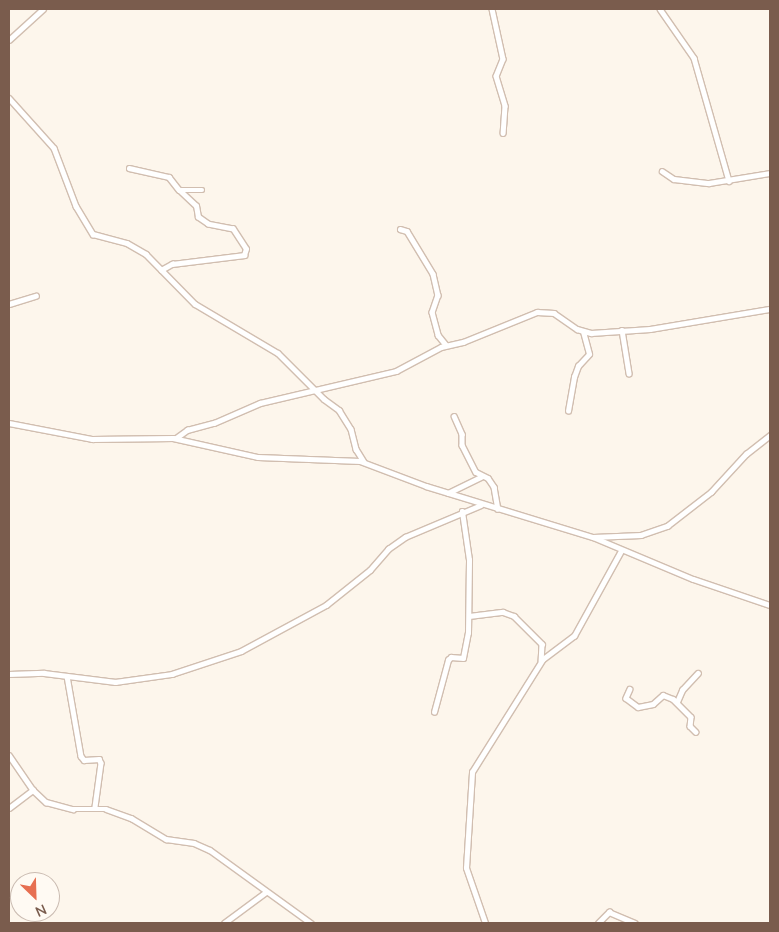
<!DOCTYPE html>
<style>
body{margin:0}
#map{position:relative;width:779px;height:932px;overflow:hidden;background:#fdf6ec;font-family:"Nunito Sans",sans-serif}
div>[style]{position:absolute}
.roads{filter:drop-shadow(1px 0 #d1beb0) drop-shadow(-1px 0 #d1beb0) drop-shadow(0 1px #d1beb0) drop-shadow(0 -1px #d1beb0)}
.minor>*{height:4.5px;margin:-2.25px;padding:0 2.25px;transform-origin:2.25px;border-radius:2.25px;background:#fff}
span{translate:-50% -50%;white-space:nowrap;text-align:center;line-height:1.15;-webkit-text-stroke:4px #fffaf3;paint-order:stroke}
.frame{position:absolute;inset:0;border:10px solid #7a5c4d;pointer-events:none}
.north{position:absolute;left:10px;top:872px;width:50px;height:50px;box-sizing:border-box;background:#fffaf3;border:1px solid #cabbb1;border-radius:50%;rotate:156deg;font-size:14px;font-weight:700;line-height:20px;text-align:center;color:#7a5c4d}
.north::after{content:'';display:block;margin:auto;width:18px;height:22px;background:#e76f51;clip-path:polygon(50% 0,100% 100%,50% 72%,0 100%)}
</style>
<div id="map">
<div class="roads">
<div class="minor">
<div style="left:492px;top:9px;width:51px;rotate:77.6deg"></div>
<div style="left:503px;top:59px;width:18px;rotate:112deg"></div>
<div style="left:496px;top:76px;width:31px;rotate:73deg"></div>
<div style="left:505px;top:106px;width:27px;rotate:94deg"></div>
<div style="left:660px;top:9px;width:60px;rotate:55.2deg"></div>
<div style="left:694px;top:58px;width:128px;rotate:74.1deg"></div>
<div style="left:9px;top:40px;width:46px;rotate:-42.4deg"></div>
<div style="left:9px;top:98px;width:67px;rotate:48deg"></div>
<div style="left:54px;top:148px;width:62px;rotate:69.2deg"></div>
<div style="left:76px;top:206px;width:33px;rotate:59deg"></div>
<div style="left:93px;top:234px;width:35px;rotate:15deg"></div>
<div style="left:127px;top:243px;width:22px;rotate:30deg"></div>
<div style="left:146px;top:254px;width:70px;rotate:45.6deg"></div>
<div style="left:195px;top:304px;width:96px;rotate:30.6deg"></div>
<div style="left:278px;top:353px;width:65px;rotate:45deg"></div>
<div style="left:324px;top:399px;width:19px;rotate:36deg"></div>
<div style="left:339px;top:410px;width:22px;rotate:58deg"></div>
<div style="left:351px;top:429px;width:21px;rotate:76deg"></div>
<div style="left:356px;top:449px;width:15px;rotate:58deg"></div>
<div style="left:129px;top:168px;width:41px;rotate:12.7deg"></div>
<div style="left:169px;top:177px;width:16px;rotate:52deg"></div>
<div style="left:179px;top:190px;width:23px"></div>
<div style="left:662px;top:171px;width:14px;rotate:34deg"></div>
<div style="left:674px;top:179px;width:35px;rotate:7deg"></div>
<div style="left:709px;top:183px;width:62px;rotate:-9.3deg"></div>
<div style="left:400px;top:229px;width:7px;rotate:16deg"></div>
<div style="left:407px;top:231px;width:50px;rotate:58.8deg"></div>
<div style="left:433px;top:274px;width:22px;rotate:77deg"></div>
<div style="left:438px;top:295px;width:18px;rotate:109deg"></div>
<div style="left:432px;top:312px;width:24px;rotate:75deg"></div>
<div style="left:438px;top:335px;width:13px;rotate:51deg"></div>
<div style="left:161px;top:270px;width:13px;rotate:-29deg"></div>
<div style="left:172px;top:264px;width:73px;rotate:-7.1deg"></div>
<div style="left:244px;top:255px;width:6px;rotate:-72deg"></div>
<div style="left:246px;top:249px;width:24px;rotate:-123deg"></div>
<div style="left:233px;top:229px;width:25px;rotate:-169deg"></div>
<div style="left:208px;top:224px;width:12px;rotate:-145deg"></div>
<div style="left:198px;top:217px;width:11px;rotate:-100deg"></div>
<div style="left:196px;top:206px;width:23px;rotate:-137deg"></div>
<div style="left:9px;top:304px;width:28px;rotate:-17deg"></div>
<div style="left:622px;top:330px;width:44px;rotate:80.8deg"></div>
<div style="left:568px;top:411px;width:35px;rotate:-80deg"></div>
<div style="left:574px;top:377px;width:12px;rotate:-70deg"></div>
<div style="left:578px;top:366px;width:16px;rotate:-47deg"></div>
<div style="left:589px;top:354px;width:23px;rotate:-105deg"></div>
<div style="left:454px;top:416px;width:20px;rotate:66deg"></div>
<div style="left:462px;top:434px;width:11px;rotate:90deg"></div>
<div style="left:462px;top:445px;width:30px;rotate:63deg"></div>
<div style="left:476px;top:472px;width:13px;rotate:27deg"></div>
<div style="left:488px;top:478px;width:11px;rotate:56deg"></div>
<div style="left:494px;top:487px;width:22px;rotate:80deg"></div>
<div style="left:9px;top:423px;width:85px;rotate:10.9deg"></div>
<div style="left:92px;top:439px;width:81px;rotate:-0.7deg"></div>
<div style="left:173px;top:438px;width:87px;rotate:12.6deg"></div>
<div style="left:258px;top:457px;width:102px;rotate:2.2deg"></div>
<div style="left:360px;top:461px;width:71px;rotate:20.7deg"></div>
<div style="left:426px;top:486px;width:175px;rotate:17deg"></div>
<div style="left:593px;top:537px;width:108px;rotate:22.8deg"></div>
<div style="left:693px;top:579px;width:81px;rotate:18.7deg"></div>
<div style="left:176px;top:438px;width:14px;rotate:-36deg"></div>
<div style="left:187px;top:430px;width:28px;rotate:-15deg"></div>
<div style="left:214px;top:423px;width:50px;rotate:-23.5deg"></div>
<div style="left:260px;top:403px;width:140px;rotate:-13.2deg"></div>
<div style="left:396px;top:371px;width:51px;rotate:-28.1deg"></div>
<div style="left:441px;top:347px;width:23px;rotate:-13deg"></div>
<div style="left:463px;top:342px;width:80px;rotate:-22.1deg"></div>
<div style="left:537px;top:312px;width:17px;rotate:3deg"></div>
<div style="left:554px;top:313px;width:28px;rotate:35deg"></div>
<div style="left:577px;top:329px;width:15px;rotate:16deg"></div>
<div style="left:591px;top:333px;width:59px;rotate:-3.9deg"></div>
<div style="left:650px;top:329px;width:122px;rotate:-9.5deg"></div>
<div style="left:448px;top:493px;width:37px;rotate:-26deg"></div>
<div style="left:593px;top:537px;width:48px;rotate:-2.4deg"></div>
<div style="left:641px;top:535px;width:28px;rotate:-19deg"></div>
<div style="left:667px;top:526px;width:56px;rotate:-37.7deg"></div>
<div style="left:711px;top:492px;width:52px;rotate:-47.4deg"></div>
<div style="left:746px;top:454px;width:31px;rotate:-38deg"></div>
<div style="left:469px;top:616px;width:34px;rotate:-7deg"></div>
<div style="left:503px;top:612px;width:12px;rotate:20deg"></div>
<div style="left:514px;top:616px;width:40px;rotate:45deg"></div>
<div style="left:542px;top:644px;width:17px;rotate:93deg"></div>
<div style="left:9px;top:674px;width:35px;rotate:-2deg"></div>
<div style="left:44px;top:673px;width:72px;rotate:7.2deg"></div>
<div style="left:115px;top:682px;width:58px;rotate:-8deg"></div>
<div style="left:172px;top:674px;width:73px;rotate:-18.4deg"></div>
<div style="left:241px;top:651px;width:97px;rotate:-28.4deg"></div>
<div style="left:326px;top:605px;width:56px;rotate:-38.5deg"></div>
<div style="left:370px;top:570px;width:28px;rotate:-49deg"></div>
<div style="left:388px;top:549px;width:21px;rotate:-35deg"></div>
<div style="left:405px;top:537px;width:82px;rotate:-22.8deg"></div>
<div style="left:67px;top:676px;width:81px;rotate:80.1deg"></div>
<div style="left:81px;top:756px;width:5px;rotate:53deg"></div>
<div style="left:84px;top:760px;width:15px;rotate:-4deg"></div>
<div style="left:99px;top:759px;width:4px;rotate:63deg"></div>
<div style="left:101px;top:763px;width:44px;rotate:97.8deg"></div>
<div style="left:630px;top:689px;width:10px;rotate:114deg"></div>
<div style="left:626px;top:698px;width:15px;rotate:37deg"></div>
<div style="left:638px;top:707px;width:15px;rotate:-11deg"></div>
<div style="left:653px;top:704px;width:13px;rotate:-42deg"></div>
<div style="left:663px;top:695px;width:11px;rotate:22deg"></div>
<div style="left:673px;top:699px;width:25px;rotate:45deg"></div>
<div style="left:691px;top:717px;width:9px;rotate:96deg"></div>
<div style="left:690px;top:726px;width:8px;rotate:45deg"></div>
<div style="left:677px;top:702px;width:13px;rotate:-67deg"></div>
<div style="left:682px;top:690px;width:23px;rotate:-47deg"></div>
<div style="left:434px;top:712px;width:54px;rotate:-74.9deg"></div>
<div style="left:448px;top:660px;width:4px;rotate:-45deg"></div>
<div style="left:451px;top:657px;width:12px;rotate:5deg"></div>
<div style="left:463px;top:658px;width:25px;rotate:-79deg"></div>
<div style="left:468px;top:633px;width:73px;rotate:-89.2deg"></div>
<div style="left:469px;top:560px;width:49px;rotate:-98.3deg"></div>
<div style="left:9px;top:755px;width:42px;rotate:55.6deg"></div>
<div style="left:33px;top:790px;width:18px;rotate:43deg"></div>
<div style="left:46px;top:802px;width:28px;rotate:15deg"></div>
<div style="left:73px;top:809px;width:33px"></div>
<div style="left:106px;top:809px;width:27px;rotate:20deg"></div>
<div style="left:131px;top:818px;width:41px;rotate:31deg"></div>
<div style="left:166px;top:839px;width:28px;rotate:8deg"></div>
<div style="left:194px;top:843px;width:17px;rotate:24deg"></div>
<div style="left:210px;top:850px;width:125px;rotate:35.9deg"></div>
<div style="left:9px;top:808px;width:30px;rotate:-37deg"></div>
<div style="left:224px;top:923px;width:52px;rotate:-36.4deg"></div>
<div style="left:485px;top:923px;width:58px;rotate:-109.1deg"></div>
<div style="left:466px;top:868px;width:96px;rotate:-86.4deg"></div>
<div style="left:472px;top:772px;width:133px;rotate:-57.9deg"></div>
<div style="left:543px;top:659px;width:39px;rotate:-37deg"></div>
<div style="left:574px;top:636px;width:97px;rotate:-61.1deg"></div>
<div style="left:598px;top:923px;width:16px;rotate:-45deg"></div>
<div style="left:609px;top:912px;width:28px;rotate:23deg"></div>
</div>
</div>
<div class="frame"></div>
<div class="north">N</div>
</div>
